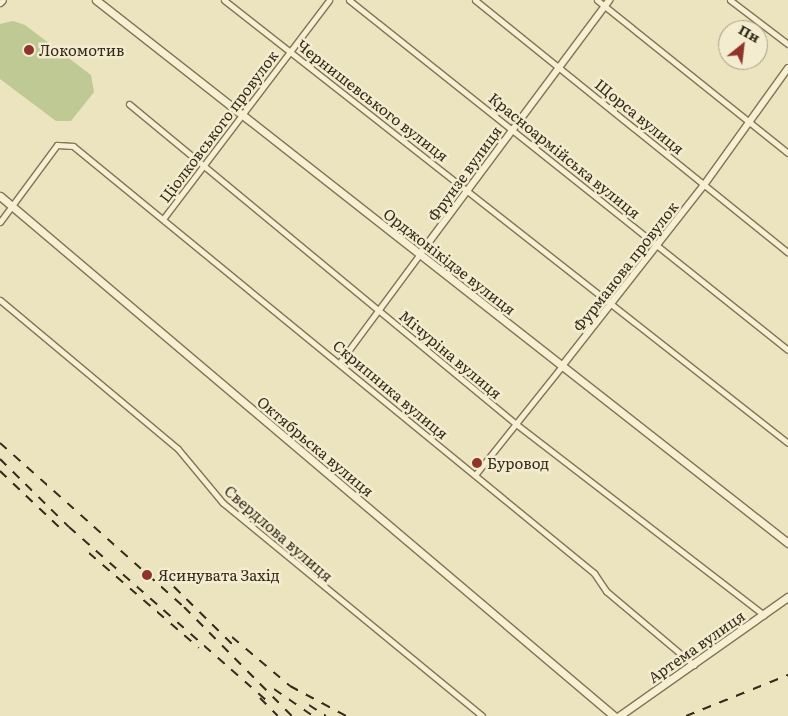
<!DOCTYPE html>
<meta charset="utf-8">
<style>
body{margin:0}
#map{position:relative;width:788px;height:716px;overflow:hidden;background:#ece3bf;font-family:Literata,serif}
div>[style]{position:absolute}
.green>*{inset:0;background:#bec994}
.roads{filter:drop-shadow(1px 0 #837358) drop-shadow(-1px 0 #837358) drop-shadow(0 1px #837358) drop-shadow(0 -1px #837358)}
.minor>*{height:5px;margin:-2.5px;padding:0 2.5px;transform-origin:2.5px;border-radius:2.5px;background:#f7efd2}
.tertiary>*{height:6px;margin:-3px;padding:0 3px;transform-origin:3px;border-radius:3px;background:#f7efd2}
.secondary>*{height:7px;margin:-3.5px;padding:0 3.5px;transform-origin:3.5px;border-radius:3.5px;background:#f7efd2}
.rail>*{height:2px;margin-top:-1px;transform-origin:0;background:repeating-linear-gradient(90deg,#332a1c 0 9px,transparent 0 18px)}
.dots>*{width:14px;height:14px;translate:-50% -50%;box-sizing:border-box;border:2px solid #f3ecce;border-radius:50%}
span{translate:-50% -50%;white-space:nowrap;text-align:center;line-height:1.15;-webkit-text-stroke:5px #f3ecce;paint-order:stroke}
.poi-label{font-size:15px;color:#332a1c}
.left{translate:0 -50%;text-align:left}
.street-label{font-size:15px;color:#332a1c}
.north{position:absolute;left:718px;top:20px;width:50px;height:50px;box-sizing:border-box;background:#f3ecce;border:1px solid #a69e87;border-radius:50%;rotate:29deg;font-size:14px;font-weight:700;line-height:20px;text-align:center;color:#332a1c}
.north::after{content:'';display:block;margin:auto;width:18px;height:22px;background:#90332b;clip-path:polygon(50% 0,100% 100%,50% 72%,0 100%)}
</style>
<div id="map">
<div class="green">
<div style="clip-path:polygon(13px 21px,25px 25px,91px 75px,94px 92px,71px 121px,56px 121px,0 79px,0 24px)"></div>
</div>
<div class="roads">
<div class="minor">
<div style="left:224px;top:0;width:717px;rotate:38.15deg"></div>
<div style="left:349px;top:0;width:561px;rotate:38.56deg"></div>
<div style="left:475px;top:0;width:402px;rotate:38.9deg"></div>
<div style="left:597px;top:0;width:245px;rotate:38.7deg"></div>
<div style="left:730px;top:0;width:73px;rotate:37.2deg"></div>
<div style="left:0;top:3px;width:4px;rotate:-45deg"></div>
<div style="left:129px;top:104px;width:502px;rotate:39.59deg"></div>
<div style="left:516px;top:424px;width:313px;rotate:37.6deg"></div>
<div style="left:163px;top:219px;width:275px;rotate:-52.8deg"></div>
<div style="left:0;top:222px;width:96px;rotate:-53.5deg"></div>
<div style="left:57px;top:145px;width:16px;rotate:4deg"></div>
<div style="left:73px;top:146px;width:674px;rotate:39.34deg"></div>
<div style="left:594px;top:573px;width:22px;rotate:56deg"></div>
<div style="left:606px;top:591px;width:115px;rotate:40.1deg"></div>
<div style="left:0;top:300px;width:232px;rotate:39.9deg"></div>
<div style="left:178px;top:449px;width:70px;rotate:50.2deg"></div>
<div style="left:223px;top:503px;width:335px;rotate:39.4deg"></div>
<div style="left:340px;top:362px;width:134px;rotate:-53.5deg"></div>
<div style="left:475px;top:475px;width:139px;rotate:-51.4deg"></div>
</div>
<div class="tertiary">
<div style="left:420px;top:254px;width:317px;rotate:-53.3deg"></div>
<div style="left:562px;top:366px;width:230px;rotate:-51.9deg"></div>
<div style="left:704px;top:185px;width:144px;rotate:-54.3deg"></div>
</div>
<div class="secondary">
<div style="left:96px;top:0;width:880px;rotate:38.12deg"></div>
<div style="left:0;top:196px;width:805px;rotate:40.26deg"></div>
<div style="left:619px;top:716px;width:207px;rotate:-35.2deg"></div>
</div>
</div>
<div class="rail">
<div style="left:0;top:443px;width:246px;rotate:41.7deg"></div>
<div style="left:184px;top:607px;width:153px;rotate:45.3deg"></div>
<div style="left:0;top:459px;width:97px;rotate:44.6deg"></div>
<div style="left:69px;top:527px;width:264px;rotate:41.3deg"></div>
<div style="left:0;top:471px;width:81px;rotate:43.5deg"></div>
<div style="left:89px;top:553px;width:145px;rotate:40.8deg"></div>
<div style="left:161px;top:574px;width:104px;rotate:44.6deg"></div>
<div style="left:232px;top:637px;width:76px;rotate:40.2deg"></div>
<div style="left:290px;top:686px;width:64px;rotate:28.2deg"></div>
<div style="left:274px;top:689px;width:47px;rotate:34.7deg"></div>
<div style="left:260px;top:698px;width:25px;rotate:45deg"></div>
<div style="left:309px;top:705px;width:20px;rotate:33deg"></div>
<div style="left:686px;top:716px;width:110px;rotate:-21.9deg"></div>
</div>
<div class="dots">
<div style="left:29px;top:50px;background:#90332b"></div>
<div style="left:477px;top:463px;background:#90332b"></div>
<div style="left:147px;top:575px;background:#90332b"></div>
</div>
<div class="poi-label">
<span class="left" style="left:39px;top:50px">Локомотив</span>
<span class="left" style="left:487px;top:463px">Буровод</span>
<span class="left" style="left:158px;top:575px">Ясинувата Захід</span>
</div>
<div class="street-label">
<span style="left:373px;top:100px;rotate:38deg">Чернишевського вулиця</span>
<span style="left:640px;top:116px;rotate:39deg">Щорса вулиця</span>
<span style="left:218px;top:126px;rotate:-53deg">Ціолковського провулок</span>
<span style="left:565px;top:155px;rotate:39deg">Красноармійська вулиця</span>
<span style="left:464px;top:173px;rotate:-54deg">Фрунзе вулиця</span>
<span style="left:450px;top:261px;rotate:38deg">Орджонікідзе вулиця</span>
<span style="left:625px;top:266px;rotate:-52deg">Фурманова провулок</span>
<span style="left:451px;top:354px;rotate:40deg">Мічуріна вулиця</span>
<span style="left:391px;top:389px;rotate:40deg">Скрипника вулиця</span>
<span style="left:316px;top:446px;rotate:40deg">Октябрьска вулиця</span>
<span style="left:279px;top:533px;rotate:41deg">Свердлова вулиця</span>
<span style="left:696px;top:646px;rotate:-35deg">Артема вулиця</span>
</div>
<div class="north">Пн</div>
</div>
